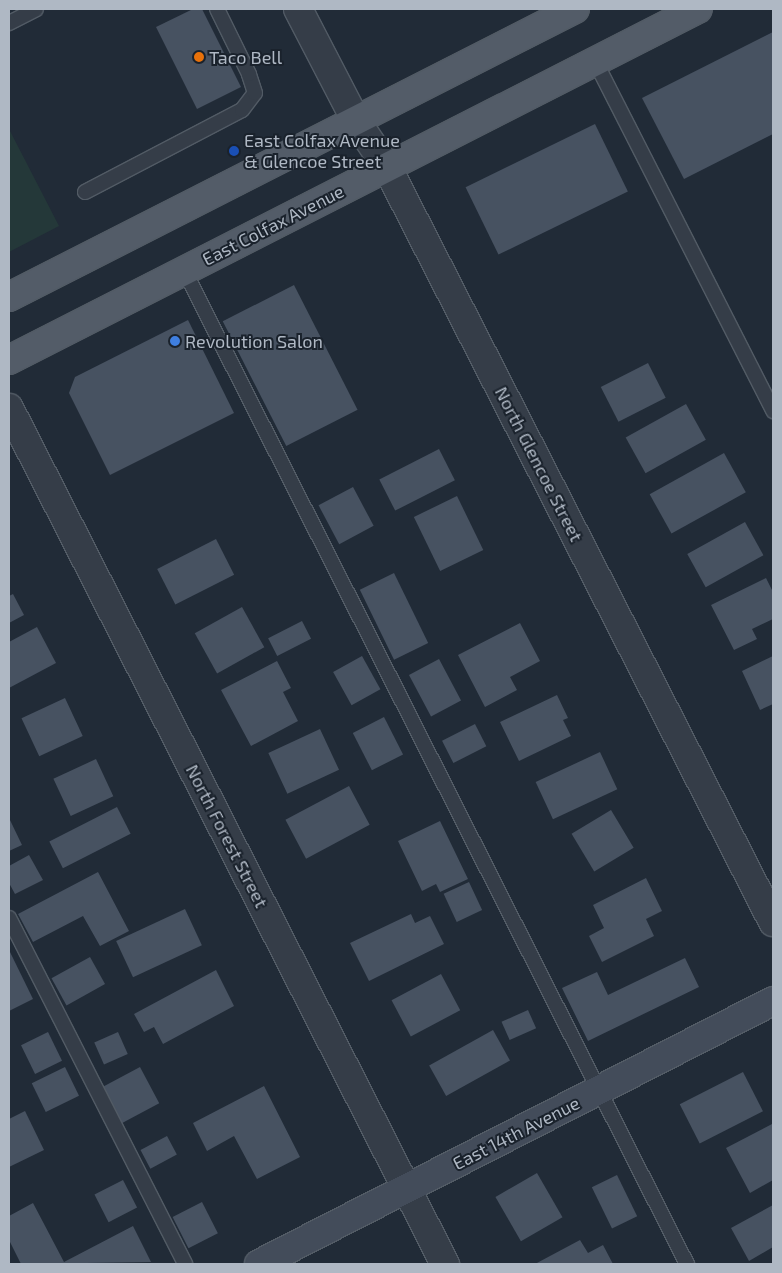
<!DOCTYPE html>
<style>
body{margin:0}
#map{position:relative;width:782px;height:1273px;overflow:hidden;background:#212b37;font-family:"Exo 2",sans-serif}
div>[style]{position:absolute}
.green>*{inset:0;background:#243839}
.building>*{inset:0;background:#475261;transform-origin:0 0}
.roads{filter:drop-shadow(1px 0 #525b65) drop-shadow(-1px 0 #525b65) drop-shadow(0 1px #525b65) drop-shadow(0 -1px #525b65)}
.lane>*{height:14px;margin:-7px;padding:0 7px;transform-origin:7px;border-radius:7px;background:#353d48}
.street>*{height:28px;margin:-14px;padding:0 14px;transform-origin:14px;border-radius:14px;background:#353d48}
.secondary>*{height:28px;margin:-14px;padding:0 14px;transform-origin:14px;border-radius:14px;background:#434c5a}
.primary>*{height:28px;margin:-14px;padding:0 14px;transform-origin:14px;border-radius:14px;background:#535c68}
.dots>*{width:14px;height:14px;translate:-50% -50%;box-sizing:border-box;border:2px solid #1a222c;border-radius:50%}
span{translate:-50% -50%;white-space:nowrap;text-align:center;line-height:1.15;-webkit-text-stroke:4px #1a222c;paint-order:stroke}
.poi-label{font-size:18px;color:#afb8c4}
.left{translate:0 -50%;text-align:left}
.street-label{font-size:18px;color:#afb8c4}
.frame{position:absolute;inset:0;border:10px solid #afb8c4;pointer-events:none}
</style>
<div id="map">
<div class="green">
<div style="clip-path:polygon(9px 129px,59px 226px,9px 252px)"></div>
</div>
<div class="building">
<div style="clip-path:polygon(193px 9px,202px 9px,241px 87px,197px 109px,156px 27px)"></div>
<div style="clip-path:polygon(773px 32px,773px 134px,684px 179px,642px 98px)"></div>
<div style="left:595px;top:124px;width:75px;height:144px;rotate:64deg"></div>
<div style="left:294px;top:285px;width:140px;height:80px;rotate:63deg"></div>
<div style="clip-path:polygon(188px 320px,234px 413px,110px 475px,69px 393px,75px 377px)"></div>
<div style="left:648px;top:363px;width:39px;height:53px;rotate:63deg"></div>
<div style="left:686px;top:404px;width:41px;height:69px;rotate:61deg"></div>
<div style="left:439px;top:449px;width:35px;height:67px;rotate:63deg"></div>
<div style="left:724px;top:453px;width:45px;height:85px;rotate:61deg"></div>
<div style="left:353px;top:487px;width:44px;height:39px;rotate:62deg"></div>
<div style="left:457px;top:496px;width:60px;height:48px;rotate:64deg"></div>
<div style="left:745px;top:522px;width:38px;height:66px;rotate:61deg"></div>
<div style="left:216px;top:539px;width:40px;height:66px;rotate:63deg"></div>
<div style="left:394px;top:573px;width:78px;height:38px;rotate:64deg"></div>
<div style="clip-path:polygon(766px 578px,773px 592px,773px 619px,752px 629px,757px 639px,734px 650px,711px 605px)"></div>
<div style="clip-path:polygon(13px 594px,24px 615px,9px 623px,9px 596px)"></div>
<div style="left:242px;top:607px;width:46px;height:54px;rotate:61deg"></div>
<div style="left:302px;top:621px;width:20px;height:38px;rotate:63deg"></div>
<div style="clip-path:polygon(520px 623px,540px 661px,510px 677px,517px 690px,485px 707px,458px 655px)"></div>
<div style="clip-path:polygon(37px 627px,56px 663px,9px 688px,9px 642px)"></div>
<div style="left:362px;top:656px;width:38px;height:33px;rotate:61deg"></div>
<div style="clip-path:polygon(773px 656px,773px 704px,760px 710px,742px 671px)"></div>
<div style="left:439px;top:659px;width:47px;height:34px;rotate:62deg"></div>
<div style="clip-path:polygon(277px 661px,291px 688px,283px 692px,298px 721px,251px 746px,221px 690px)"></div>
<div style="clip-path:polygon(557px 695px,568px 718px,563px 720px,571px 736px,519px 761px,500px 722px)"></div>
<div style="left:65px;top:698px;width:42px;height:48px;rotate:65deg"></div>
<div style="left:384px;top:717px;width:42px;height:35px;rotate:63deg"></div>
<div style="left:475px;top:724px;width:25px;height:37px;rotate:63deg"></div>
<div style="left:320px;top:729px;width:45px;height:57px;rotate:65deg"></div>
<div style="left:600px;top:752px;width:41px;height:71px;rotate:65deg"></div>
<div style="left:96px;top:759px;width:41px;height:47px;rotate:65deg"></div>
<div style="left:349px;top:786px;width:44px;height:72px;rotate:62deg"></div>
<div style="left:117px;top:807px;width:30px;height:76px;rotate:63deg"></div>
<div style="left:611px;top:810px;width:44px;height:46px;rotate:59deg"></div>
<div style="clip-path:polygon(9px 818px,22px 845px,9px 851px)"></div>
<div style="clip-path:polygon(440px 821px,468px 879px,440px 892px,436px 884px,422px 891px,398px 841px)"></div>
<div style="clip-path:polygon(29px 855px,43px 880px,15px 894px,9px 883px,9px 866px)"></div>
<div style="clip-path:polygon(98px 872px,129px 931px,100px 946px,83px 916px,33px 942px,18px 914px)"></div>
<div style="clip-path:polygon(646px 878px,662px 911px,646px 919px,654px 936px,602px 962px,589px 936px,604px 928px,593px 905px)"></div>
<div style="left:469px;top:882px;width:31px;height:28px;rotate:65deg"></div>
<div style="left:185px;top:909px;width:40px;height:76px;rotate:65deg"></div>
<div style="clip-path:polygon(411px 914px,415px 923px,430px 916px,444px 944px,369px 981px,350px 943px)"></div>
<div style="clip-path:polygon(9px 950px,33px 999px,9px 1011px)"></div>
<div style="left:90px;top:957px;width:31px;height:44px;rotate:61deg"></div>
<div style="clip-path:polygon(685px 958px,699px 987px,588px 1041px,562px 988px,597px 972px,608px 995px)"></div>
<div style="clip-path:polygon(216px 970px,234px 1006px,163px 1044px,154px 1027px,144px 1032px,134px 1014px)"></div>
<div style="left:441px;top:974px;width:41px;height:56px;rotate:62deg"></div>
<div style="left:528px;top:1010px;width:20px;height:29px;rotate:66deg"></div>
<div style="left:493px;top:1030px;width:35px;height:73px;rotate:61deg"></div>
<div style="left:48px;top:1032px;width:32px;height:30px;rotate:64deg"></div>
<div style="left:118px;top:1032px;width:24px;height:26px;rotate:66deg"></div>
<div style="left:65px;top:1067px;width:32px;height:37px;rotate:64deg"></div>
<div style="left:140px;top:1067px;width:41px;height:43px;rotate:62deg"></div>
<div style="left:743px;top:1072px;width:44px;height:71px;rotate:63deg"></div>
<div style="clip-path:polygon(264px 1086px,300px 1157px,257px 1179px,234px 1136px,207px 1151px,193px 1123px)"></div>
<div style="clip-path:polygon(25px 1111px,44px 1150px,9px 1167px,9px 1119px)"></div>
<div style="clip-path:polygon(772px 1124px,773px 1180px,750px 1193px,726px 1148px)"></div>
<div style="left:167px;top:1136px;width:21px;height:30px;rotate:62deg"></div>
<div style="left:537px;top:1173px;width:51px;height:48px;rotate:60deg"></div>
<div style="left:617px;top:1175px;width:46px;height:28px;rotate:64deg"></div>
<div style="left:123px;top:1180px;width:31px;height:32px;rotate:63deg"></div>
<div style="left:202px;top:1202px;width:35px;height:33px;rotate:63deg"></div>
<div style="clip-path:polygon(33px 1203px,64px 1262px,133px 1226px,151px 1262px,21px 1264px,9px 1240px,9px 1216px)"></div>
<div style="clip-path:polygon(773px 1205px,773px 1247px,749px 1261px,731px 1228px)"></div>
<div style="clip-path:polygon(580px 1240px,588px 1253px,603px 1245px,613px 1264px,535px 1264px)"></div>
</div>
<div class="roads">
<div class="lane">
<div style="left:9px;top:23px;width:30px;rotate:-27deg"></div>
<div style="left:595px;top:61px;width:393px;rotate:63deg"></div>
<div style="left:85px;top:192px;width:177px;rotate:-27.6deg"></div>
<div style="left:242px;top:110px;width:21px;rotate:-53deg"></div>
<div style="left:255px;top:93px;width:20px;rotate:-108deg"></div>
<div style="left:249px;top:74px;width:72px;rotate:-116.2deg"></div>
<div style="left:184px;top:270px;width:1114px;rotate:63.16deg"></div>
<div style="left:9px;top:918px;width:388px;rotate:63deg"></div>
</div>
<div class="street">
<div style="left:298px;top:9px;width:126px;rotate:62.6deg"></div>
<div style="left:356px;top:121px;width:55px;rotate:56deg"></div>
<div style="left:387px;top:167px;width:848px;rotate:62.92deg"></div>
<div style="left:9px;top:408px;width:961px;rotate:63.01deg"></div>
</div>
<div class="secondary">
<div style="left:259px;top:1264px;width:577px;rotate:-27.1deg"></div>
</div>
<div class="primary">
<div style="left:9px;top:297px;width:635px;rotate:-26.97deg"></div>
<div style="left:9px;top:360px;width:773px;rotate:-27deg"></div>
</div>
</div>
<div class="dots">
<div style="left:199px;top:57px;background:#e8710a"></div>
<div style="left:234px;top:151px;background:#1a4fb4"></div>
<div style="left:175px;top:341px;background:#3f7fe0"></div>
</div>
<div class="poi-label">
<span class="left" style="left:209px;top:57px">Taco Bell</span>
<span class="left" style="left:244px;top:151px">East Colfax Avenue<br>&amp; Glencoe Street</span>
<span class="left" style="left:185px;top:341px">Revolution Salon</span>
</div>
<div class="street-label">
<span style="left:273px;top:225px;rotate:-27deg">East Colfax Avenue</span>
<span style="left:539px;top:464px;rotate:63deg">North Glencoe Street</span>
<span style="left:227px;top:836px;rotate:63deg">North Forest Street</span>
<span style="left:516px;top:1133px;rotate:-27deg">East 14th Avenue</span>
</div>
<div class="frame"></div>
</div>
